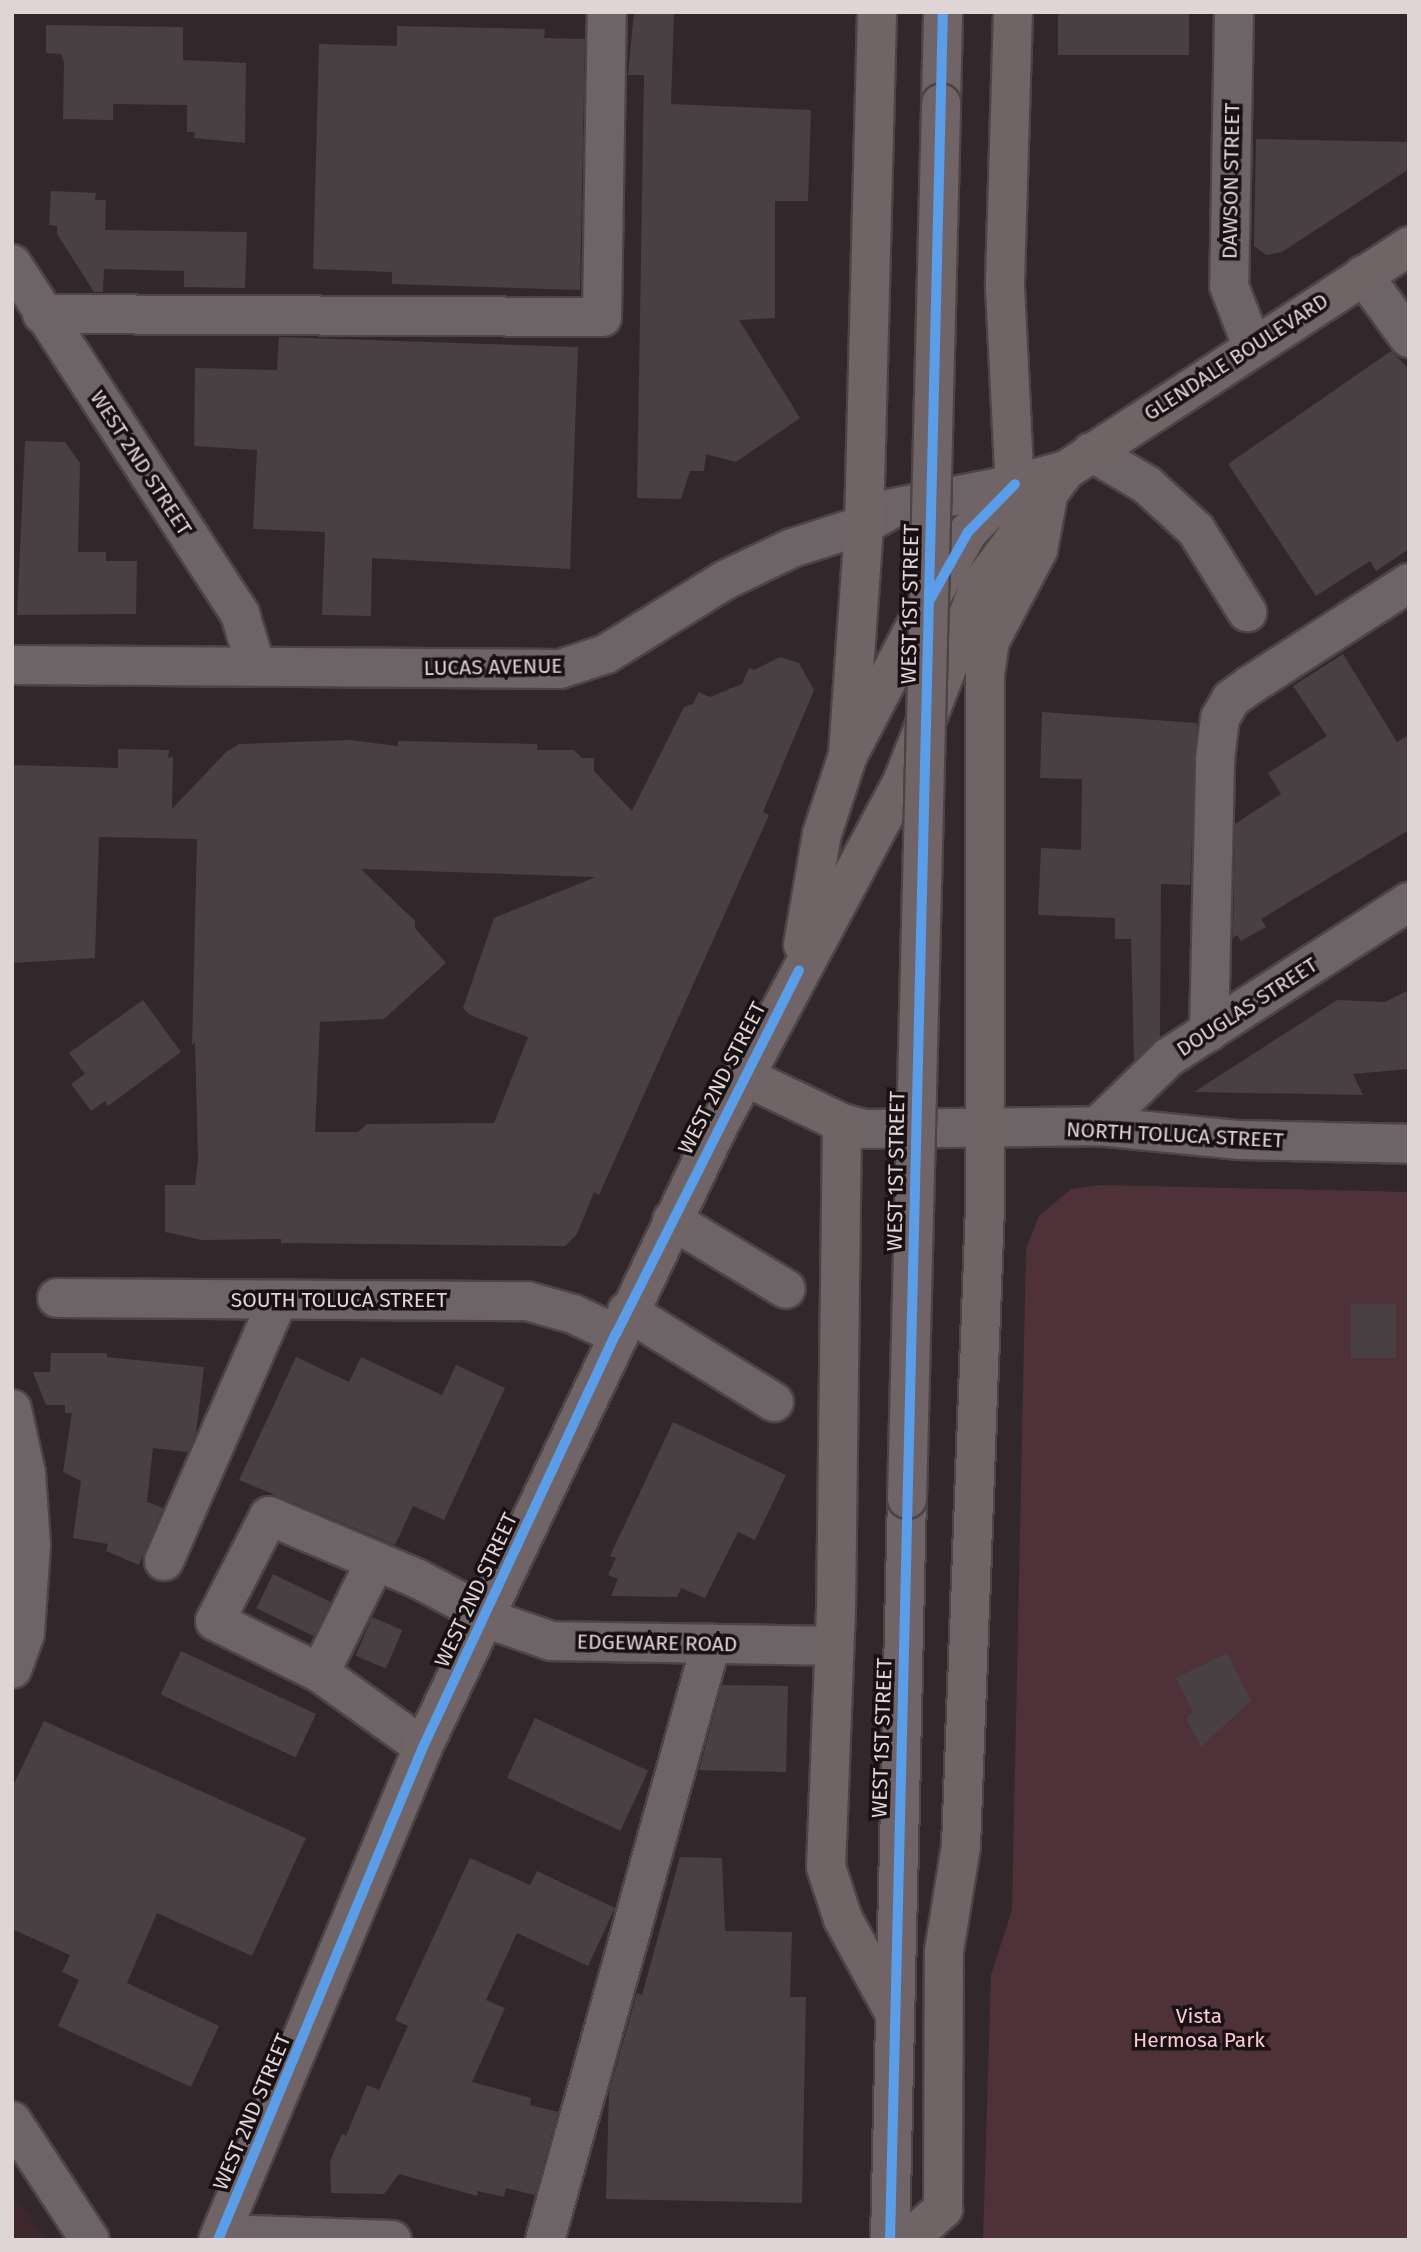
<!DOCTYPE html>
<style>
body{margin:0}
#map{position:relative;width:1421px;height:2252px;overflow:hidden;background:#32282b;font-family:"Fira Sans",sans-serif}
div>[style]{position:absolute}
.built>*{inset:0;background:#3d272d}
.green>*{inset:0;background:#4f3139}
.building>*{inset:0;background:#484042;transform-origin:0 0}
.roads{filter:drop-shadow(2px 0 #4c4446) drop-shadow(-2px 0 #4c4446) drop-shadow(0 2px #4c4446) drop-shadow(0 -2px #4c4446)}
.minor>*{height:38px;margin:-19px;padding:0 19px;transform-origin:19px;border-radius:19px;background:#6c6466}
.major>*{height:38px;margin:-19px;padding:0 19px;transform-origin:19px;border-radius:19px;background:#706466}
.bridges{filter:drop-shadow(2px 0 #4c4446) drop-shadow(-2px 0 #4c4446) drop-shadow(0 2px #4c4446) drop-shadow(0 -2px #4c4446)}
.major-bridge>*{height:38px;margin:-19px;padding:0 19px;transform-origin:19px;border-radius:19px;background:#706466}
.cycleway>*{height:10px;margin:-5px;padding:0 5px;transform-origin:5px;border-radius:5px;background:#5a9eea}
span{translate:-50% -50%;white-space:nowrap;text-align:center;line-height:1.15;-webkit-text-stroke:7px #181012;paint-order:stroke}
.street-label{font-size:21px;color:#dfd4d6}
.park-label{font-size:21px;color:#fac8d4}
.frame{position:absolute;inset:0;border:14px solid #dfd4d6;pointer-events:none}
</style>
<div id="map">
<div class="built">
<div style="clip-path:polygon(12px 2192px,46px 2240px,12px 2240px)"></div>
</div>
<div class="green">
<div style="clip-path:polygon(1100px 1185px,1409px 1192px,1409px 2240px,983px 2240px,991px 1975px,1012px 1910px,1026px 1249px,1039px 1216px,1071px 1189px)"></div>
</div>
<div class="building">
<div style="clip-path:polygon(634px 12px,674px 12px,671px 104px,811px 110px,808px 201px,775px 201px,775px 318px,739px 320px,800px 418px,736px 462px,706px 454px,704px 471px,690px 471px,681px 499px,637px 498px,644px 75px,628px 75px)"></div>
<div style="left:1058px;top:12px;width:131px;height:43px"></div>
<div style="clip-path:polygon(46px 25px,183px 27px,183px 60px,246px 63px,245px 143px,194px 138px,195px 132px,187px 132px,187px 105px,113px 104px,113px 120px,63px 119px,64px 62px,61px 54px,46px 53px)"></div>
<div style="clip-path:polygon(397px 26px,545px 29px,544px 38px,585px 39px,580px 290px,392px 284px,392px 272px,313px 269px,319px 44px,397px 46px)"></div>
<div style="clip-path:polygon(1256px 139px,1409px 142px,1409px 169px,1282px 252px,1266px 255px,1254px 246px)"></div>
<div style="clip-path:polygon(51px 191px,96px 193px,95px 200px,106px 200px,105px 230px,247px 232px,245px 288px,184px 287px,184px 271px,104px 269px,103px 292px,94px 292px,57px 234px,57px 226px,49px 225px)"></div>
<div style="clip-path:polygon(279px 337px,578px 347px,570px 569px,372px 558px,371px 616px,322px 615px,325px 532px,253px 529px,257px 450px,194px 446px,195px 368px,277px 370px)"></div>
<div style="clip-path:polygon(1391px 351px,1409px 369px,1409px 549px,1376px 571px,1370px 561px,1316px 596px,1228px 464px)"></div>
<div style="clip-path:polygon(25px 441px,65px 442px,80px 463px,78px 552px,106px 552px,106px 561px,137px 561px,136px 614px,17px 615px)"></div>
<div style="clip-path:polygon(1343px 654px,1397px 742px,1409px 735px,1409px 830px,1261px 919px,1266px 927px,1241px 941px,1237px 935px,1233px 938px,1235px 824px,1281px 794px,1268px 773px,1327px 736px,1293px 686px)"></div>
<div style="clip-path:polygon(evenodd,780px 657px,799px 663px,814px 690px,763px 812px,769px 815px,599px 1195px,594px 1192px,577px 1234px,565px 1246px,281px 1243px,281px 1239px,202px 1240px,165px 1232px,165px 1185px,195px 1185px,198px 1160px,195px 1042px,192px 1045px,197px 839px,99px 837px,95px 958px,12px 963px,12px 765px,118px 768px,118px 749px,169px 750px,168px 758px,173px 757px,172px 809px,226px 752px,239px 744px,349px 740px,398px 746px,398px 741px,537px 744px,537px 750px,574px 750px,582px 758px,594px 758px,594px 771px,632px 811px,684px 707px,693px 704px,699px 692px,710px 697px,742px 684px,749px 668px,754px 670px,780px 657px,361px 869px,596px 877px,494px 918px,463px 1008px,470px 1015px,528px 1037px,494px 1123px,367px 1124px,358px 1132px,315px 1132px,320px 1022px,384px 1019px,446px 963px,415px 928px,415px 921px,361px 869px)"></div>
<div style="clip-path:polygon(1042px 712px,1197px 723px,1190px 885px,1161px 884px,1160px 1037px,1134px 1061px,1131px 939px,1115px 939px,1115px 918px,1038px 915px,1041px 848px,1081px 850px,1082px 779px,1040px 778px)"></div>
<div style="clip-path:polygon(1409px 990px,1409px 1069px,1353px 1074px,1363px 1095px,1194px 1092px,1337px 1000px,1385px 1002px)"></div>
<div style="clip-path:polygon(143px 1000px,181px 1052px,108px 1106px,105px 1101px,91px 1111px,71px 1084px,85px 1074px,69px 1053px)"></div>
<div style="left:1351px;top:1304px;width:45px;height:54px"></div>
<div style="clip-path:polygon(51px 1353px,107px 1353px,107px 1357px,204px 1367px,196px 1433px,188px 1452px,153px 1448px,147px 1502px,163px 1508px,139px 1565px,106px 1551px,108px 1544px,73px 1538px,81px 1481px,63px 1472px,72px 1413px,65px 1413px,65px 1405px,46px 1405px,33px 1372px,50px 1372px)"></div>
<div style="clip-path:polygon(296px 1357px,349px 1382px,361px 1357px,442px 1395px,456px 1365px,505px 1388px,444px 1520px,413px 1506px,395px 1545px,239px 1480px)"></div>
<div style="clip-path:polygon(673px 1422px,786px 1475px,755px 1540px,738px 1532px,705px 1598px,681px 1588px,677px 1597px,611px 1596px,618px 1579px,608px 1575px,616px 1558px,610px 1556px)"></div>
<div style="left:273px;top:1574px;width:64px;height:38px;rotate:26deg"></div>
<div style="left:372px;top:1617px;width:33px;height:42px;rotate:23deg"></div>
<div style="left:181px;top:1651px;width:149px;height:48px;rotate:25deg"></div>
<div style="clip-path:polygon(1227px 1653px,1251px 1701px,1201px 1747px,1186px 1718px,1193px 1712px,1176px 1678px)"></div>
<div style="clip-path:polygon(722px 1685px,788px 1686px,786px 1772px,699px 1770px)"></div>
<div style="left:535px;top:1718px;width:125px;height:66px;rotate:25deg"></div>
<div style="clip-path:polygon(44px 1721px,306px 1838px,252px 1956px,157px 1913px,127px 1983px,219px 2026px,191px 2087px,58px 2026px,79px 1980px,62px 1972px,70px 1955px,12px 1929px,12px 1788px)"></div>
<div style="clip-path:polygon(680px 1857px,722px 1858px,725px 1931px,792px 1932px,790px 1997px,806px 1997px,802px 2203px,606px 2199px,609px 2092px,637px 1993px,642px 1995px)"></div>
<div style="clip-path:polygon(470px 1858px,530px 1885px,537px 1871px,615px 1908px,588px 1966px,517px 1933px,486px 2000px,505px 2008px,472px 2082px,531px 2098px,530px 2105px,558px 2112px,535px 2195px,506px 2188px,504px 2197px,478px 2191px,477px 2196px,399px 2174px,384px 2194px,331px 2193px,330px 2161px,342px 2134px,346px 2136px,367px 2085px,379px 2090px,408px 2026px,395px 2020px)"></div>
</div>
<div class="roads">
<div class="minor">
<div style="left:1234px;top:12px;width:274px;rotate:91deg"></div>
<div style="left:1229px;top:286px;width:64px;rotate:69deg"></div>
<div style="left:12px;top:264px;width:418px;rotate:56.9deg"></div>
<div style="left:240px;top:614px;width:55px;rotate:73.2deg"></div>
<div style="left:1363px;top:275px;width:78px;rotate:53.9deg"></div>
<div style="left:42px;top:314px;width:560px;rotate:0.31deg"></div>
<div style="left:602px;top:317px;width:305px;rotate:-89.1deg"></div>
<div style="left:1091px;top:452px;width:65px;rotate:30.5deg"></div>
<div style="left:1147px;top:485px;width:67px;rotate:42.6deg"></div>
<div style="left:1196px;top:530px;width:97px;rotate:58.1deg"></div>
<div style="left:12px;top:665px;width:548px;rotate:0.42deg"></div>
<div style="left:560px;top:669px;width:48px;rotate:-18.1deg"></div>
<div style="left:606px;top:654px;width:140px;rotate:-31.9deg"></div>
<div style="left:725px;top:580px;width:74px;rotate:-25.5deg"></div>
<div style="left:792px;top:548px;width:76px;rotate:-17.7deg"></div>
<div style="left:864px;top:525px;width:34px;rotate:-30deg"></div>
<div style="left:893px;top:508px;width:124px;rotate:-11.1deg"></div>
<div style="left:1209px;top:1032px;width:273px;rotate:-88.7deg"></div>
<div style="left:1215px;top:759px;width:41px;rotate:-83deg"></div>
<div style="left:1220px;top:718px;width:22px;rotate:-60deg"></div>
<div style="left:1231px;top:699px;width:26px;rotate:-36deg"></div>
<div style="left:1252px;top:684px;width:187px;rotate:-32.8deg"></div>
<div style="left:842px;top:1123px;width:23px;rotate:15deg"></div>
<div style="left:864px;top:1129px;width:234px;rotate:-0.7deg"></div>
<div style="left:1098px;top:1126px;width:142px;rotate:5.7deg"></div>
<div style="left:1239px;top:1140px;width:170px;rotate:1.3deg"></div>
<div style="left:1098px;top:1126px;width:99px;rotate:-44.2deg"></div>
<div style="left:1169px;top:1057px;width:286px;rotate:-32.9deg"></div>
<div style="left:672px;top:1220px;width:133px;rotate:31.2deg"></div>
<div style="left:57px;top:1298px;width:470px;rotate:0.4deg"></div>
<div style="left:527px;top:1301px;width:48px;rotate:15.8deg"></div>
<div style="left:573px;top:1314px;width:47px;rotate:24.9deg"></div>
<div style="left:627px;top:1311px;width:173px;rotate:31.8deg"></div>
<div style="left:12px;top:1409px;width:66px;rotate:77.7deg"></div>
<div style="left:26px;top:1473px;width:72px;rotate:86deg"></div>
<div style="left:31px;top:1545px;width:89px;rotate:93.9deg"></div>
<div style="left:25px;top:1634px;width:37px;rotate:110deg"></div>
<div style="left:164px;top:1561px;width:285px;rotate:-66.4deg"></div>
<div style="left:374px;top:1564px;width:122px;rotate:116.4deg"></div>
<div style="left:320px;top:1673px;width:117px;rotate:-153.7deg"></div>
<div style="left:215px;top:1621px;width:118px;rotate:-62.8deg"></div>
<div style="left:269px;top:1516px;width:162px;rotate:22.9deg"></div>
<div style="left:418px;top:1579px;width:77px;rotate:27.9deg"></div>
<div style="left:485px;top:1618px;width:70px;rotate:19.2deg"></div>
<div style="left:551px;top:1641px;width:283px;rotate:1deg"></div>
<div style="left:320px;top:1673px;width:127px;rotate:35.7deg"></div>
<div style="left:12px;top:2121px;width:142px;rotate:56.8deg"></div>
<div style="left:221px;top:2234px;width:171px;rotate:2deg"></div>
<div style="left:545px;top:2240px;width:619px;rotate:-74.44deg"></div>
</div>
<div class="major">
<div style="left:1013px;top:12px;width:275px;rotate:91.7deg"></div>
<div style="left:1005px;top:287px;width:221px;rotate:87.2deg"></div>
<div style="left:941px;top:103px;width:91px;rotate:-88.7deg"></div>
<div style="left:848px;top:755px;width:231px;rotate:-86deg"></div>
<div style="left:864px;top:525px;width:513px;rotate:-88.55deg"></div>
<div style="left:803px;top:945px;width:113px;rotate:-80.3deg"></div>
<div style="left:822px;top:834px;width:83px;rotate:-71.8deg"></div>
<div style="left:848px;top:755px;width:153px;rotate:-62.4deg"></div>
<div style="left:919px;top:619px;width:100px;rotate:-60.6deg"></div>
<div style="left:968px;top:532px;width:67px;rotate:-45.6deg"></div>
<div style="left:1015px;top:484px;width:53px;rotate:-15.4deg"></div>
<div style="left:744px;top:1076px;width:109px;rotate:25.6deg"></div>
<div style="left:842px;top:1123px;width:485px;rotate:90.7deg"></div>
<div style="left:836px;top:1608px;width:259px;rotate:92.2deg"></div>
<div style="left:826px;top:1867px;width:55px;rotate:71.9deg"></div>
<div style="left:843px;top:1919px;width:106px;rotate:61.3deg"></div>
<div style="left:218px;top:2240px;width:534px;rotate:-67.42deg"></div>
<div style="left:423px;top:1747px;width:689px;rotate:-64.55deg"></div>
<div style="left:719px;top:1125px;width:391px;rotate:-61.9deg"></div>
<div style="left:903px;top:780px;width:207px;rotate:-68.5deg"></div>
<div style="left:979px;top:587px;width:146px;rotate:-53.4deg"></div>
<div style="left:1066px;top:470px;width:410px;rotate:-33.1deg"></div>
<div style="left:890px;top:2240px;width:741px;rotate:-88.69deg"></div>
<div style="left:908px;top:2240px;width:47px;rotate:-41.5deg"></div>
<div style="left:943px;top:2209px;width:258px;rotate:-89.8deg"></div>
<div style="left:944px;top:1951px;width:106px;rotate:-80.8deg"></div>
<div style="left:961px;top:1846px;width:638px;rotate:-87.85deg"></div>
<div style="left:985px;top:1208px;width:533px;rotate:-90deg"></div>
<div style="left:985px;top:675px;width:34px;rotate:-82deg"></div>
<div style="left:990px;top:641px;width:103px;rotate:-62.2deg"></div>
<div style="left:1038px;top:550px;width:55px;rotate:-79.5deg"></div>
</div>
</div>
<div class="bridges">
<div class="major-bridge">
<div style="left:907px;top:1499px;width:1396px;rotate:-88.6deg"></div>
</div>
</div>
<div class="cycleway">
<div style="left:931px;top:598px;width:76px;rotate:-60.7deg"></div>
<div style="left:968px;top:532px;width:67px;rotate:-45.6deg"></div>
<div style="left:218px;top:2240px;width:534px;rotate:-67.42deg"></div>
<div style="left:423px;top:1747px;width:456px;rotate:-65deg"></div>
<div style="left:616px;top:1334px;width:407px;rotate:-63.3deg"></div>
<div style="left:890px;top:2240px;width:2229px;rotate:-88.64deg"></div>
</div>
<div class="street-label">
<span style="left:1231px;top:181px;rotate:-89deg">DAWSON STREET</span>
<span style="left:1236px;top:357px;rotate:-33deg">GLENDALE BOULEVARD</span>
<span style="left:141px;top:463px;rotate:57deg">WEST 2ND STREET</span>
<span style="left:910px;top:604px;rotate:-89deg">WEST 1ST STREET</span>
<span style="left:493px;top:667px;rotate:-1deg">LUCAS AVENUE</span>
<span style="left:1247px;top:1007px;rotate:-33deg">DOUGLAS STREET</span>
<span style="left:722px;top:1078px;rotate:-63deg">WEST 2ND STREET</span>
<span style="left:1175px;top:1135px;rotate:3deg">NORTH TOLUCA STREET</span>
<span style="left:896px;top:1171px;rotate:-89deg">WEST 1ST STREET</span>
<span style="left:339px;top:1300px">SOUTH TOLUCA STREET</span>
<span style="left:476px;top:1590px;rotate:-65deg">WEST 2ND STREET</span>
<span style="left:657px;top:1643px;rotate:1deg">EDGEWARE ROAD</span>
<span style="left:882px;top:1738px;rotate:-88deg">WEST 1ST STREET</span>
<span style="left:252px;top:2112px;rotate:-67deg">WEST 2ND STREET</span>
</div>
<div class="park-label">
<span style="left:1199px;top:2028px">Vista<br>Hermosa Park</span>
</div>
<div class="frame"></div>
</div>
